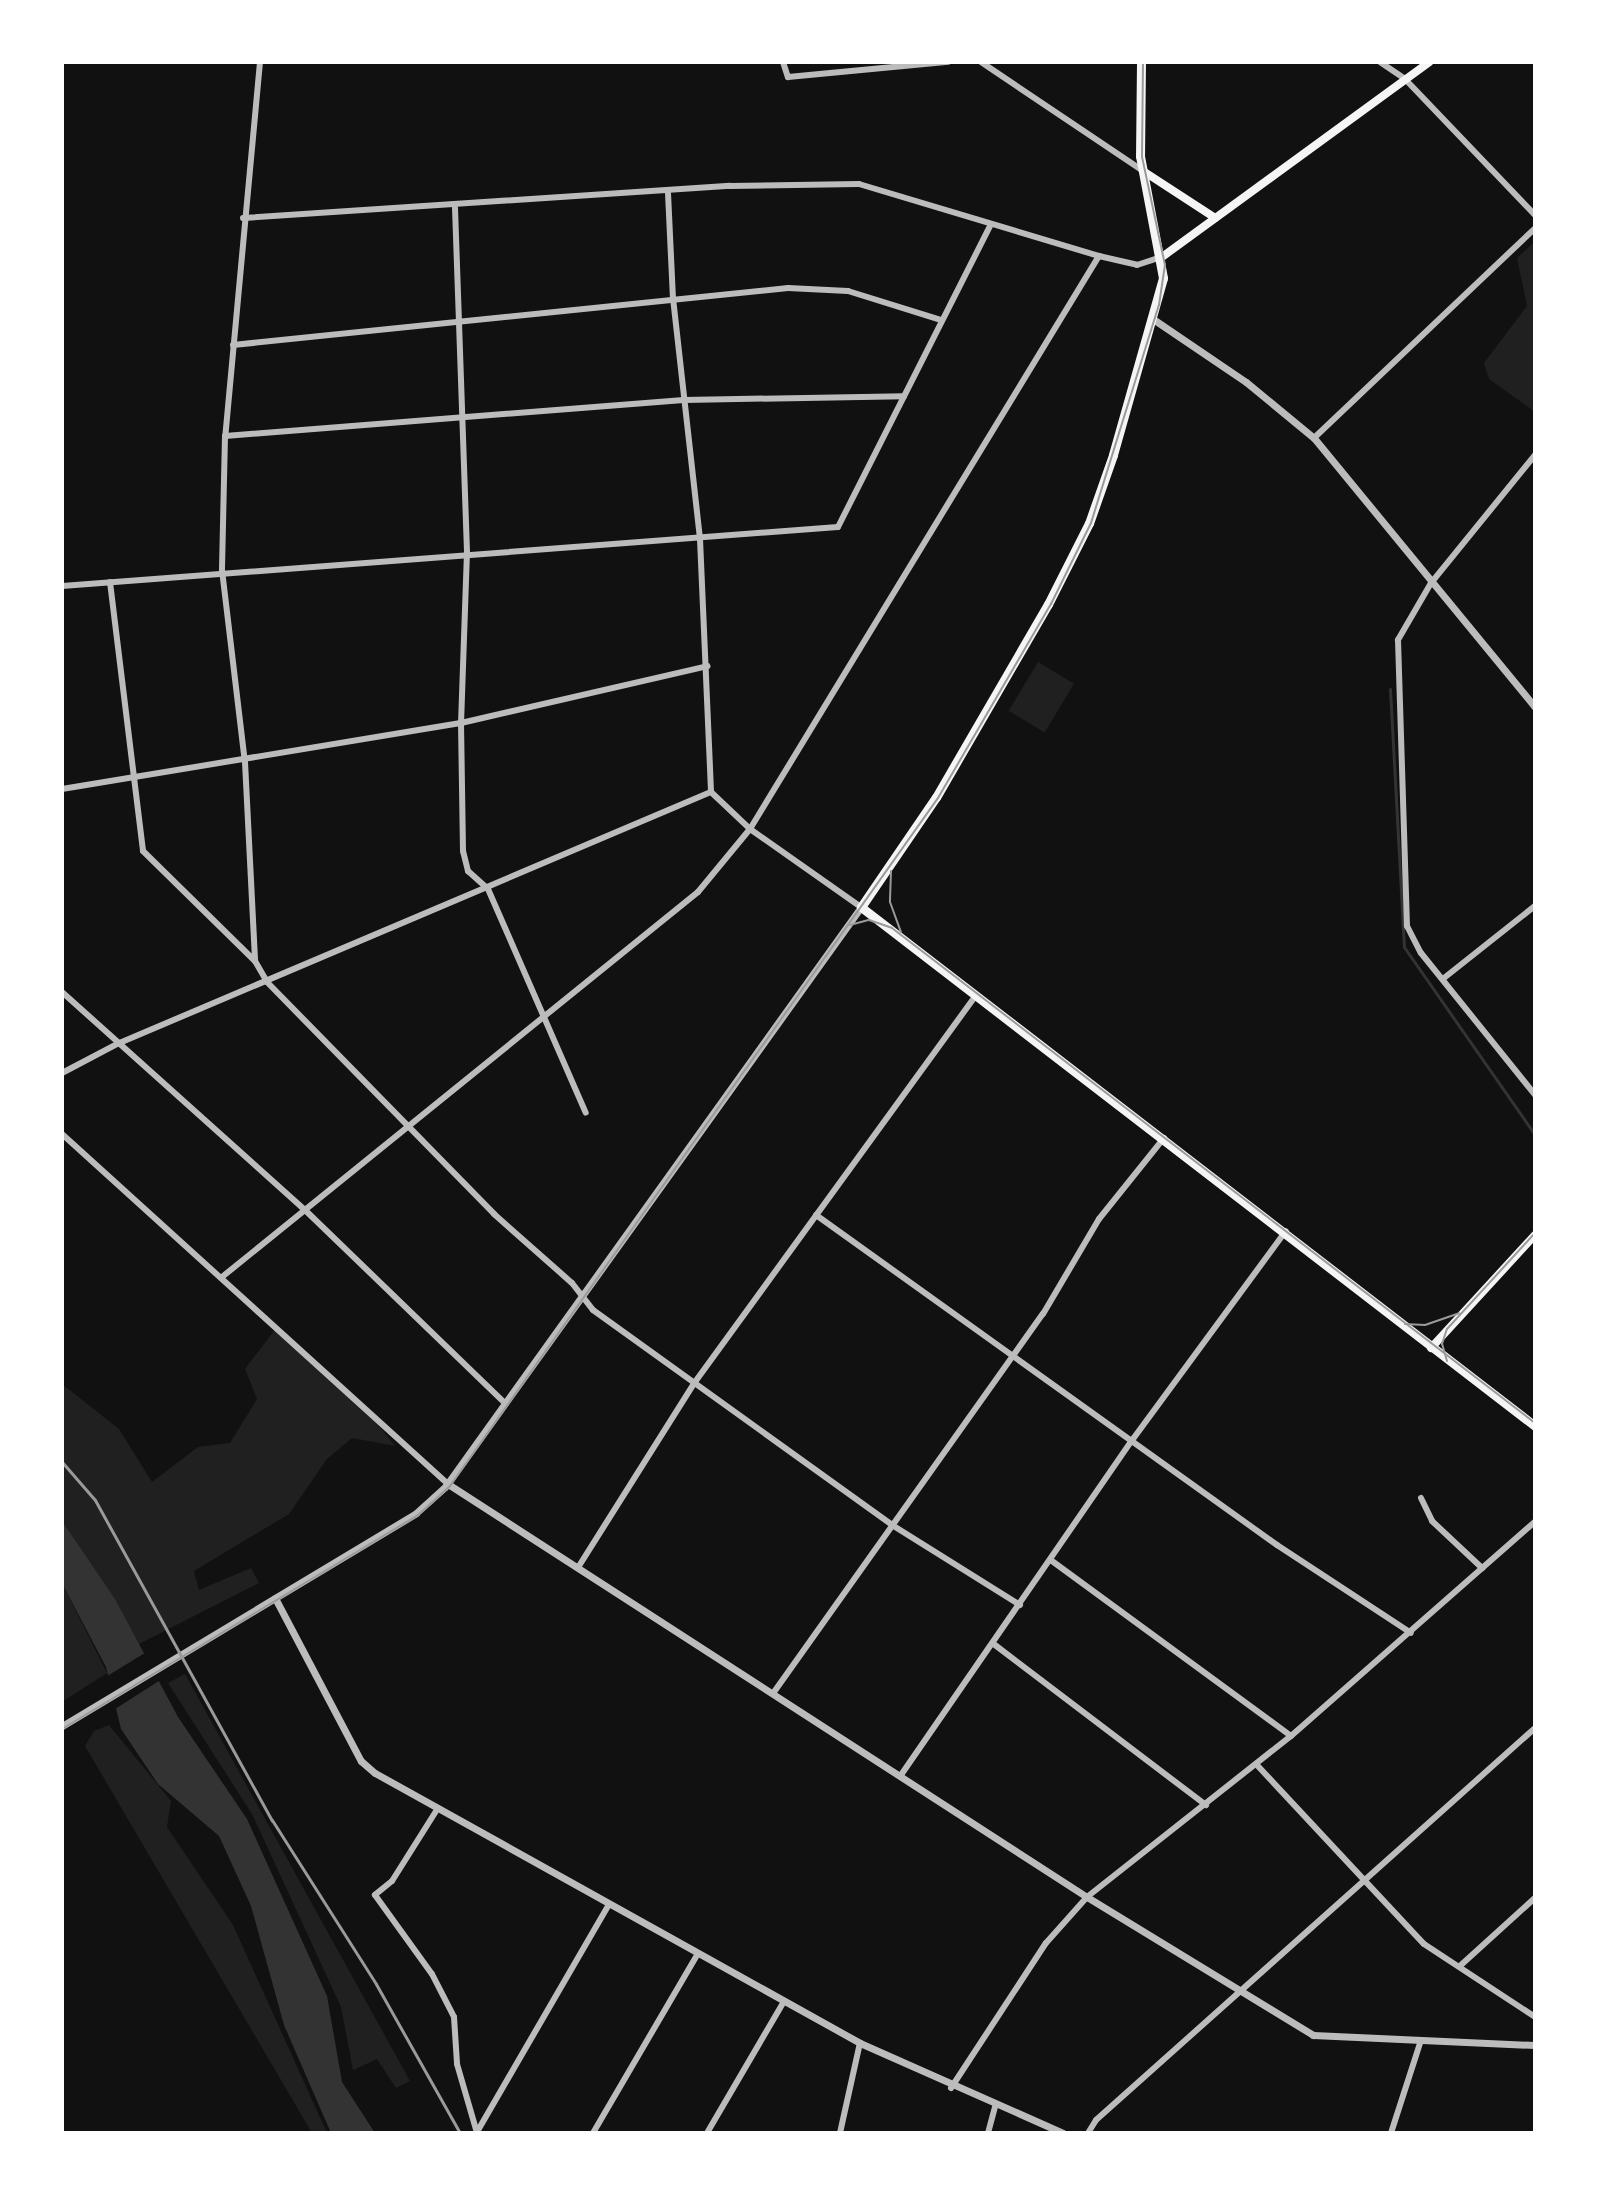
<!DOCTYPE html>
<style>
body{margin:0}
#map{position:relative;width:1597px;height:2195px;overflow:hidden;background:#111;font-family:"Exo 2",sans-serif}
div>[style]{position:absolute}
.green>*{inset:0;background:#202020;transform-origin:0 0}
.water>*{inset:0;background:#333}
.pier>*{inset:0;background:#111}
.stream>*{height:3px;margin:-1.5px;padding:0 1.5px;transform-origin:1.5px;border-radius:1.5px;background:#333}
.minor>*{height:6px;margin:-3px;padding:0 3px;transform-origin:3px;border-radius:3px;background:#bcbcbc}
.tertiary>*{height:7px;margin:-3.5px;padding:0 3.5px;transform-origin:3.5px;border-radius:3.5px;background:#bcbcbc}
.secondary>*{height:8px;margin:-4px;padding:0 4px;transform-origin:4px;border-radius:4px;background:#f5f5f5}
.primary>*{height:9px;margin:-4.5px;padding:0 4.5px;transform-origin:4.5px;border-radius:4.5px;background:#f5f5f5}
.tram>*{height:2px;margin:-1px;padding:0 1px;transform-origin:1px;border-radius:1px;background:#9a9a9a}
.rail>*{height:3px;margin:-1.5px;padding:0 1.5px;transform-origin:1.5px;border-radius:1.5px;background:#9a9a9a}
span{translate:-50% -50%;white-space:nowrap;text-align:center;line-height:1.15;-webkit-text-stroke:6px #fff;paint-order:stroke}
.frame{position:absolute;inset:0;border:64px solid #fff;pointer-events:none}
</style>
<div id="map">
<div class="green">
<div style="clip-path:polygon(1535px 241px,1535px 412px,1489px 379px,1484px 363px,1527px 306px,1517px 258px)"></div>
<div style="left:1038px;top:662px;width:42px;height:57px;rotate:31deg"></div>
<div style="clip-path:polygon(277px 1327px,364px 1407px,395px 1446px,352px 1438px,327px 1459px,289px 1514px,194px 1571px,199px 1590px,251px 1568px,259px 1583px,139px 1644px,62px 1521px,62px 1384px,119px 1429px,152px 1482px,198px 1447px,230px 1443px,257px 1399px,245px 1369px)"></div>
<div style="clip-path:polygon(62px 1583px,107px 1673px,62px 1702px)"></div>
<div style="clip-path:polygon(185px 1674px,410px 2081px,396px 2088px,377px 2059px,353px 2070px,341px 2007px,252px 1814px,168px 1683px)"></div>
<div style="clip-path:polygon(109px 1725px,171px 1801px,167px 1827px,233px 1925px,327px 2133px,312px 2133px,85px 1746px,94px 1731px)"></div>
</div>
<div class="water">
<div style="clip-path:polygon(62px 1521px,115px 1599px,178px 1717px,247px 1819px,327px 1996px,342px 2082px,375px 2133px,331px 2133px,284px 2025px,251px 1906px,219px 1836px,158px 1784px,121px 1729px,106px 1667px,62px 1583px)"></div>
</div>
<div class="pier">
<div style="clip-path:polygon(148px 1651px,162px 1679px,112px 1711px,104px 1678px)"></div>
</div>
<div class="stream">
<div style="left:1390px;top:689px;width:258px;rotate:86.9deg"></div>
<div style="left:1404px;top:947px;width:229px;rotate:55.1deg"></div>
</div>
<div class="minor">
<div style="left:260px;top:62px;width:376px;rotate:95.3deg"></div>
<div style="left:225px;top:436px;width:134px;rotate:91.3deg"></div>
<div style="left:222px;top:570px;width:193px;rotate:83.2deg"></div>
<div style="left:245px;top:762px;width:199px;rotate:87.1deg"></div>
<div style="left:255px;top:961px;width:24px;rotate:60deg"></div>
<div style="left:267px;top:982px;width:325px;rotate:45.6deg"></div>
<div style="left:494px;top:1214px;width:104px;rotate:41.5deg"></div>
<div style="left:572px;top:1283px;width:34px;rotate:52deg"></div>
<div style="left:593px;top:1310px;width:368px;rotate:35.7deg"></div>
<div style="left:892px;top:1525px;width:151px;rotate:32deg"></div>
<div style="left:783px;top:62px;width:16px;rotate:72deg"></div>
<div style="left:788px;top:77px;width:161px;rotate:-5.4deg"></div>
<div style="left:981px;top:62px;width:195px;rotate:33.9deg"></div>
<div style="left:1380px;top:62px;width:30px;rotate:34deg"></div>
<div style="left:1405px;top:79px;width:188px;rotate:46.3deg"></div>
<div style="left:668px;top:193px;width:105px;rotate:87.3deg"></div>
<div style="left:673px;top:298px;width:243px;rotate:83.6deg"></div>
<div style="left:700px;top:539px;width:253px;rotate:87.5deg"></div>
<div style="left:711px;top:792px;width:54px;rotate:43.5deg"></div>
<div style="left:750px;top:829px;width:136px;rotate:35.1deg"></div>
<div style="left:455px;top:208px;width:344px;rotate:88deg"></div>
<div style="left:467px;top:552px;width:171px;rotate:92deg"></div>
<div style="left:461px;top:723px;width:128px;rotate:89.1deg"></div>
<div style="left:463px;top:851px;width:21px;rotate:76deg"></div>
<div style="left:468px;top:871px;width:27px;rotate:42deg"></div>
<div style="left:488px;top:889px;width:244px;rotate:66.4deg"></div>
<div style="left:243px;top:218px;width:488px;rotate:-3.8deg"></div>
<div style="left:730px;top:186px;width:129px;rotate:-0.9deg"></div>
<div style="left:859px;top:184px;width:251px;rotate:16.7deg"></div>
<div style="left:1099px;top:256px;width:39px;rotate:13deg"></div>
<div style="left:1137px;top:265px;width:26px;rotate:-18deg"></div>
<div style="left:233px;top:345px;width:558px;rotate:-5.86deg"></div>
<div style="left:788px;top:288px;width:60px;rotate:2.9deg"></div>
<div style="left:848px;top:291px;width:97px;rotate:17.3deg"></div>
<div style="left:225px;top:436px;width:460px;rotate:-4.5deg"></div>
<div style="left:684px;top:400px;width:220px;rotate:-1deg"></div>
<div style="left:1314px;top:438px;width:305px;rotate:-43.5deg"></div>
<div style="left:1535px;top:455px;width:165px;rotate:129.1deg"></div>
<div style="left:1431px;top:583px;width:66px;rotate:120.1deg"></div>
<div style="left:1398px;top:640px;width:286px;rotate:88.2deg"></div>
<div style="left:1407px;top:926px;width:30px;rotate:63deg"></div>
<div style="left:1421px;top:953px;width:182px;rotate:51.2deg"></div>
<div style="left:110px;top:582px;width:271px;rotate:83deg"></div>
<div style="left:143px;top:851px;width:157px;rotate:44.5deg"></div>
<div style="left:62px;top:586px;width:778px;rotate:-4.35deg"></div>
<div style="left:838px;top:527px;width:339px;rotate:-63.2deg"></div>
<div style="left:62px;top:789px;width:404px;rotate:-9.4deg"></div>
<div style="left:461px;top:723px;width:253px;rotate:-13deg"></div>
<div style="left:1444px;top:978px;width:116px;rotate:-38.4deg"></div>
<div style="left:62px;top:992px;width:326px;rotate:41.9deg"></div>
<div style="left:305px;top:1210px;width:279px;rotate:44deg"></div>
<div style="left:62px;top:1073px;width:62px;rotate:-27.8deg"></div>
<div style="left:117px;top:1044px;width:645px;rotate:-22.99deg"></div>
<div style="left:62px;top:1134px;width:521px;rotate:42.2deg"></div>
<div style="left:816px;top:1215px;width:567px;rotate:35.6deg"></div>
<div style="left:1277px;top:1545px;width:160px;rotate:33.3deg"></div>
<div style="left:222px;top:1277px;width:612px;rotate:-38.97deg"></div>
<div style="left:698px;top:892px;width:82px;rotate:-50.5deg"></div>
<div style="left:750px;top:829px;width:671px;rotate:-58.66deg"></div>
<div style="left:1421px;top:1498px;width:25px;rotate:64deg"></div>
<div style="left:1432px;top:1521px;width:69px;rotate:43.2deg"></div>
<div style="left:1052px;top:1561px;width:296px;rotate:36.2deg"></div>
<div style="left:579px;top:1566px;width:218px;rotate:-57.8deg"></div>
<div style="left:695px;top:1382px;width:478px;rotate:-54deg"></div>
<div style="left:995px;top:1645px;width:265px;rotate:37.2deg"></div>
<div style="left:774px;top:1692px;width:464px;rotate:-54.6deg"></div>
<div style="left:1043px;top:1314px;width:110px;rotate:-59.5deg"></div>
<div style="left:1099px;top:1219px;width:104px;rotate:-51.3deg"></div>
<div style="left:1256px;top:1764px;width:246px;rotate:47deg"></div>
<div style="left:1424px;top:1944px;width:133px;rotate:33.3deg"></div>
<div style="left:901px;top:1775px;width:408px;rotate:-55.4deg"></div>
<div style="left:1133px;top:1439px;width:258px;rotate:-53.7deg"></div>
<div style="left:438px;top:1808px;width:86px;rotate:122.2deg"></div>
<div style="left:392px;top:1881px;width:22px;rotate:141deg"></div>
<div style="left:375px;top:1895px;width:97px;rotate:54.2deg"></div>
<div style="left:432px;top:1974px;width:48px;rotate:62.9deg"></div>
<div style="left:454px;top:2017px;width:47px;rotate:86.3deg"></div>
<div style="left:457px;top:2064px;width:72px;rotate:73.8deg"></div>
<div style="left:1461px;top:1965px;width:100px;rotate:-42.2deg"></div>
<div style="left:951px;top:2088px;width:173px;rotate:-56.8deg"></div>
<div style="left:1046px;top:1943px;width:62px;rotate:-48.3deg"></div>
<div style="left:1087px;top:1897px;width:260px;rotate:-38.3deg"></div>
<div style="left:1291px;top:1736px;width:325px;rotate:-41.3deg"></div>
<div style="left:477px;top:2132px;width:263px;rotate:-59.9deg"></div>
<div style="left:593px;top:2133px;width:208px;rotate:-59.7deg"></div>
<div style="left:707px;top:2133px;width:153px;rotate:-59.7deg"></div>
<div style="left:840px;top:2133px;width:92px;rotate:-77.5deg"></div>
<div style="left:988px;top:2133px;width:28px;rotate:-75deg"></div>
<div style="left:1088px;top:2133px;width:15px;rotate:-58deg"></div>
<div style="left:1096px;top:2120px;width:589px;rotate:-41.76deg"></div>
<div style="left:1391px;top:2133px;width:95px;rotate:-72.1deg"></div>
</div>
<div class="tertiary">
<div style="left:1153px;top:319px;width:112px;rotate:34.1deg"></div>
<div style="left:1246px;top:382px;width:88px;rotate:39.5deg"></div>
<div style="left:1314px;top:438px;width:348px;rotate:50.6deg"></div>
<div style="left:448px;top:1484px;width:761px;rotate:32.88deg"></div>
<div style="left:1087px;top:1897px;width:265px;rotate:31.4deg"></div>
<div style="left:1313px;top:2035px;width:222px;rotate:2.6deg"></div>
<div style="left:275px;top:1598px;width:184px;rotate:62.2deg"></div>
<div style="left:361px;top:1761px;width:18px;rotate:41deg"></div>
<div style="left:375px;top:1773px;width:555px;rotate:29.1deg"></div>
<div style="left:860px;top:2043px;width:222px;rotate:23.9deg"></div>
<div style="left:62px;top:1726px;width:413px;rotate:-31deg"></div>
<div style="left:416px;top:1513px;width:39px;rotate:-42deg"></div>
<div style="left:445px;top:1487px;width:714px;rotate:-54.35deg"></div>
</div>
<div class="secondary">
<div style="left:1143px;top:171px;width:86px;rotate:33.1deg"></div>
<div style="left:1162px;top:257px;width:331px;rotate:-36.1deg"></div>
<div style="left:1431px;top:1348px;width:154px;rotate:-47.4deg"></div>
</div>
<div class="primary">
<div style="left:1141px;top:62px;width:94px;rotate:90.6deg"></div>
<div style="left:1140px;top:156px;width:124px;rotate:79.3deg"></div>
<div style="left:1163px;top:278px;width:184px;rotate:105.8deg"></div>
<div style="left:1113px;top:455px;width:72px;rotate:109.4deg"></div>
<div style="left:1089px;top:523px;width:91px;rotate:116.8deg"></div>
<div style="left:1048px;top:604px;width:223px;rotate:120.1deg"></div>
<div style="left:936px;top:797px;width:133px;rotate:124.3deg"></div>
<div style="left:861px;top:907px;width:851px;rotate:37.6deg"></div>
</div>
<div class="tram">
<div style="left:891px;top:871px;width:31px;rotate:92deg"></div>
<div style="left:890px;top:902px;width:32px;rotate:70deg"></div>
<div style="left:850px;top:925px;width:20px;rotate:-15deg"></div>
<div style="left:869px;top:920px;width:24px;rotate:19deg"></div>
<div style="left:892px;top:928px;width:811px;rotate:37.59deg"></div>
<div style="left:1405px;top:1324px;width:20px;rotate:3deg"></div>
<div style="left:1425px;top:1325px;width:36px;rotate:-19deg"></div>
<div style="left:1447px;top:1361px;width:18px;rotate:-106deg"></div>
<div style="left:1442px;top:1344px;width:16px;rotate:-72deg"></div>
<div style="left:1447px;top:1329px;width:130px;rotate:-47.5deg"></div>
<div style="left:62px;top:1729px;width:414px;rotate:-31deg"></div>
<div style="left:417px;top:1516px;width:45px;rotate:-42.3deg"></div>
<div style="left:450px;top:1486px;width:843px;rotate:-54.65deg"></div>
<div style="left:938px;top:798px;width:225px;rotate:-59.8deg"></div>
<div style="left:1051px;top:604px;width:90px;rotate:-63.7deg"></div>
<div style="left:1091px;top:523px;width:228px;rotate:-72.7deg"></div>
<div style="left:1159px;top:305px;width:40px;rotate:-81.5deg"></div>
<div style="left:1165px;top:265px;width:110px;rotate:-102deg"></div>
<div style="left:1142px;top:157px;width:95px;rotate:-89.4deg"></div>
</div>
<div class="rail">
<div style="left:62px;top:1462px;width:50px;rotate:49deg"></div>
<div style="left:95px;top:1500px;width:366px;rotate:61.1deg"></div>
<div style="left:272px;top:1820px;width:194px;rotate:57.6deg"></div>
<div style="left:376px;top:1984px;width:171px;rotate:60.6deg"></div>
</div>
<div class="frame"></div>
</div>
